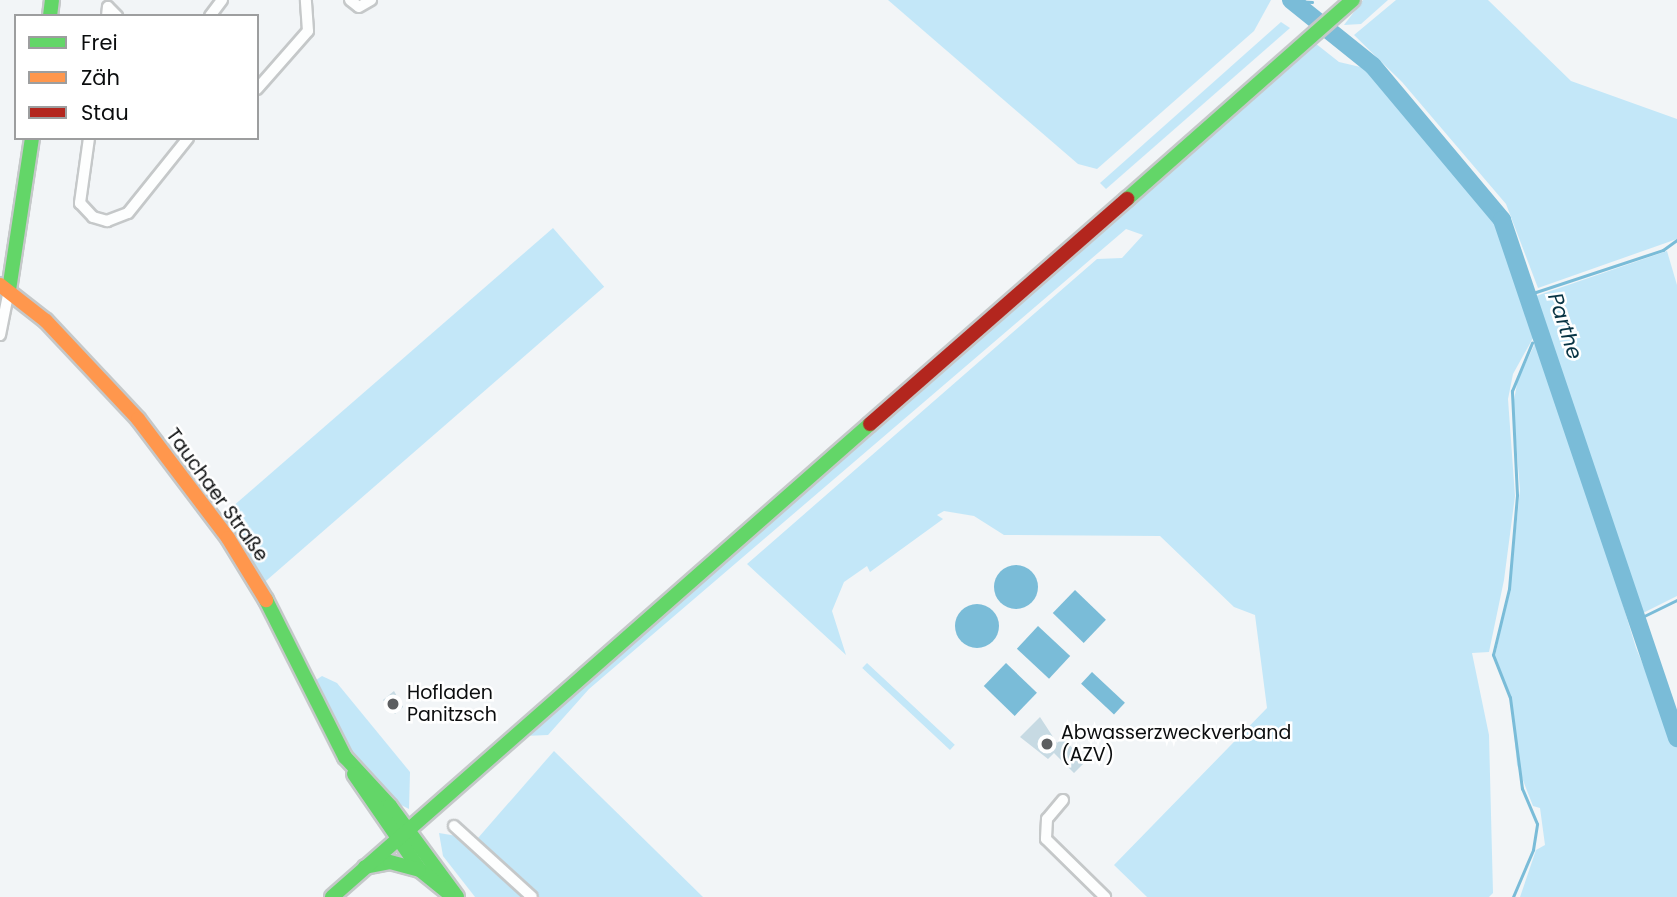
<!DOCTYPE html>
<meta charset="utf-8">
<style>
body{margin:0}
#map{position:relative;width:1677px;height:897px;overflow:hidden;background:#f2f5f7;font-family:Poppins,sans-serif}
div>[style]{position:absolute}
.green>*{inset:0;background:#c3e7f8;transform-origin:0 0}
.water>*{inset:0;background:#7abcd8;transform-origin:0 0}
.round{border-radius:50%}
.stream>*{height:2.5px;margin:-1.25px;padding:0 1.25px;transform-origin:1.25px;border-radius:1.25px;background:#7abcd8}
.river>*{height:18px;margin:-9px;padding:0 9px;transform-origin:9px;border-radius:9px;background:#7abcd8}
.building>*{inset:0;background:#c7dae3}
.roads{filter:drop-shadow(2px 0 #c5c8c9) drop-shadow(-2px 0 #c5c8c9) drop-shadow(0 2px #c5c8c9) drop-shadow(0 -2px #c5c8c9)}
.street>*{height:10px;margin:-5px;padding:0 5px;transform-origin:5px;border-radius:5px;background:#fdfefe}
.fast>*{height:14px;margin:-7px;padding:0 7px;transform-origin:7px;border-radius:7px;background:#63d668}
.slow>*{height:14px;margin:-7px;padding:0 7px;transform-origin:7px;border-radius:7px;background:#ff974d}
.jam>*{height:14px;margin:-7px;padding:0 7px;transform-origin:7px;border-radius:7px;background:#b3261e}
.dots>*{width:19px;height:19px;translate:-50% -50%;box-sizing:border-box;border:4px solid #fff;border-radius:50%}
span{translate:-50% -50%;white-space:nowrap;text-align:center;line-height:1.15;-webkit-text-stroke:5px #fff;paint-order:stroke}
.street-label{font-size:19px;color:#0b0d0e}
.poi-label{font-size:19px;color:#0b0d0e}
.left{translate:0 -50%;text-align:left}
.water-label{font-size:21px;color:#083444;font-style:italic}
.legend{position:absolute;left:14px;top:14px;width:245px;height:126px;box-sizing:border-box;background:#fff;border:2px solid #9d9e9f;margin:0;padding:9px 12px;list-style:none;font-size:21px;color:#0b0d0e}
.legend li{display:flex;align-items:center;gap:14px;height:35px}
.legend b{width:35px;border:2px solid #9d9e9f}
</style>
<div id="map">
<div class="green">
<div style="clip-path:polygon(888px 0,1271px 0,1254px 31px,1097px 169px,1078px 164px)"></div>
<div style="clip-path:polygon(1363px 0,1388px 0,1361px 24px,1344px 25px)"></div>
<div style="clip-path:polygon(1396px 0,1488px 0,1571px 81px,1677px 119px,1677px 239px,1538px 288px,1506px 204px,1402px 82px,1354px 35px)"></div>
<div style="clip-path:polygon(1281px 22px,1290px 28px,1106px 189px,1100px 183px)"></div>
<div style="clip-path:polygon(1315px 43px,1339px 62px,1369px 69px,1469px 181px,1501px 224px,1538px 329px,1513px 374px,1508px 399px,1515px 496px,1504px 580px,1489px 652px,1472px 653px,1489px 735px,1493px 893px,1489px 897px,1147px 897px,1114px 865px,1267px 708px,1255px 615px,1234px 607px,1160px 536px,1004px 535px,974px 516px,944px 511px,937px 515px,943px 519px,870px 572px,867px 566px,844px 582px,832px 611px,846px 655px,747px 564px,1097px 259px,1122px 258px,1143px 235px,1126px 229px,589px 689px,548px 735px,524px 736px)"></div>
<div style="left:553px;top:228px;width:78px;height:454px;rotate:49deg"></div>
<div style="clip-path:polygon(1667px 251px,1677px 285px,1677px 596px,1637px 616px,1536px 296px)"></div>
<div style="clip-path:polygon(1540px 333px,1636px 648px,1677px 746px,1677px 897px,1520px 897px,1536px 850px,1545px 845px,1540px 808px,1533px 806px,1517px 765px,1511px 698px,1495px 656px,1510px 586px,1520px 490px,1513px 405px,1518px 379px)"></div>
<div style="left:867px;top:663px;width:120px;height:7px;rotate:43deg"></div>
<div style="clip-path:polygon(322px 676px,337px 683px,410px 772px,409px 809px,391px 800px,353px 757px,316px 680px)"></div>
<div style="clip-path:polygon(554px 751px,703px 897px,539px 897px,478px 838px)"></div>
<div style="clip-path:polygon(439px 833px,457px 836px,472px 847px,523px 897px,475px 897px,443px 856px)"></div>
</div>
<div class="water">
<div class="round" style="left:994px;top:565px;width:44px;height:44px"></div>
<div style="left:1075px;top:590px;width:43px;height:32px;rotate:44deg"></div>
<div class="round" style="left:955px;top:604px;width:44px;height:44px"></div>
<div style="left:1038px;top:626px;width:44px;height:31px;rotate:43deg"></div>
<div style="left:1006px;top:663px;width:43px;height:32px;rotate:44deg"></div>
<div style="left:1092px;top:672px;width:45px;height:16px;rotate:43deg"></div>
</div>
<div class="stream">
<div style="left:1293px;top:1px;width:19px;rotate:3deg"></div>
<div style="left:1530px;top:294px;width:140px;rotate:-18.3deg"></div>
<div style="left:1663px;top:250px;width:17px;rotate:-36deg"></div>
<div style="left:1537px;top:332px;width:7px;rotate:-56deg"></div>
<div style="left:1634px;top:621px;width:48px;rotate:-26deg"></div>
<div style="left:1513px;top:897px;width:51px;rotate:-66.9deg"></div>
<div style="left:1533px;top:850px;width:26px;rotate:-81deg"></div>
<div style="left:1537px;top:824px;width:38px;rotate:-113deg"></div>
<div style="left:1522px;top:789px;width:92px;rotate:-97.5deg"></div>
<div style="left:1510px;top:698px;width:46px;rotate:-111.6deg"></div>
<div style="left:1493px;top:655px;width:68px;rotate:-76.4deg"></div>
<div style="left:1509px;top:589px;width:94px;rotate:-85.1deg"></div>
<div style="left:1517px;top:495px;width:104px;rotate:-92.8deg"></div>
<div style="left:1512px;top:391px;width:52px;rotate:-67.4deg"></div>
</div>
<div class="river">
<div style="left:1291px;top:0;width:105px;rotate:38.8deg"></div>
<div style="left:1373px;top:66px;width:201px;rotate:50deg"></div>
<div style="left:1502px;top:220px;width:547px;rotate:71.33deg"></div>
</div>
<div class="building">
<div style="clip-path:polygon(394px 691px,403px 707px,395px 714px,383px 700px)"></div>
<div style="clip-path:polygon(1040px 717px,1057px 743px,1062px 738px,1086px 761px,1074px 773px,1054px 753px,1048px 759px,1020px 737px)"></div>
</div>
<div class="roads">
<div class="street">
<div style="left:350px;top:0;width:11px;rotate:38deg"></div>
<div style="left:359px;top:7px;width:14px;rotate:-30deg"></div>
<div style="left:107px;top:16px;width:9px;rotate:-84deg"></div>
<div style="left:108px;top:7px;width:13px;rotate:45deg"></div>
<div style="left:210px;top:16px;width:20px;rotate:-53deg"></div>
<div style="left:257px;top:89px;width:77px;rotate:-48.7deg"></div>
<div style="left:308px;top:31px;width:31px;rotate:-94deg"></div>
<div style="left:89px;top:138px;width:66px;rotate:97.9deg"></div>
<div style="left:80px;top:203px;width:19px;rotate:47deg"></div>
<div style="left:93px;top:217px;width:15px;rotate:16deg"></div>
<div style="left:107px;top:221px;width:22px;rotate:-21deg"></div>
<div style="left:128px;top:213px;width:96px;rotate:-51.3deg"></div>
<div style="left:0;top:335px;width:46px;rotate:-78.7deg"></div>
<div style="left:1063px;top:800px;width:25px;rotate:130deg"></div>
<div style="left:1047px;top:819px;width:20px;rotate:93deg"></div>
<div style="left:1046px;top:839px;width:83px;rotate:44.5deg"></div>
<div style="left:454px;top:826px;width:105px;rotate:42.3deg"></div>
</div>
<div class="fast">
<div style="left:50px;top:16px;width:16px;rotate:-83deg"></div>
<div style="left:1127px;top:199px;width:301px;rotate:-41.4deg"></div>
<div style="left:9px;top:290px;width:154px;rotate:-81.4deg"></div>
<div style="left:266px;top:600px;width:176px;rotate:63.3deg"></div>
<div style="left:345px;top:757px;width:67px;rotate:47.4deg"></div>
<div style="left:390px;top:806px;width:113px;rotate:53.6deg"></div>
<div style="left:354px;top:774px;width:116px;rotate:55.5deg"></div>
<div style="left:420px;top:870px;width:35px;rotate:39deg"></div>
<div style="left:365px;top:867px;width:25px;rotate:-11deg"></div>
<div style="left:390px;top:862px;width:30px;rotate:15deg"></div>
<div style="left:332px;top:897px;width:716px;rotate:-41.32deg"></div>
</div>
<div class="slow">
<div style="left:0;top:285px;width:58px;rotate:38deg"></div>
<div style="left:46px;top:321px;width:134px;rotate:46.8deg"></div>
<div style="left:138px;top:419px;width:149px;rotate:52.9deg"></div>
<div style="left:228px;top:538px;width:73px;rotate:58.5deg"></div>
</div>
<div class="jam">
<div style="left:870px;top:424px;width:342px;rotate:-41.2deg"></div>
</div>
</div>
<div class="dots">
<div style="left:393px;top:704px;background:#5c5e60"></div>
<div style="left:1047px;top:744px;background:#5c5e60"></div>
</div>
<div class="street-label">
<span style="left:217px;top:495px;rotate:54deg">Tauchaer Straße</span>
</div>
<div class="poi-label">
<span class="left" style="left:407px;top:704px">Hofladen<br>Panitzsch</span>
<span class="left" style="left:1061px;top:744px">Abwasserzweckverband<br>(AZV)</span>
</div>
<div class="water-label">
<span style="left:1565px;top:326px;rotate:72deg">Parthe</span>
</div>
<ul class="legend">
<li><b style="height:9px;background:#63d668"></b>Frei</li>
<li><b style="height:9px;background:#ff974d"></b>Zäh</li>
<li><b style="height:9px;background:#b3261e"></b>Stau</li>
</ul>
</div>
